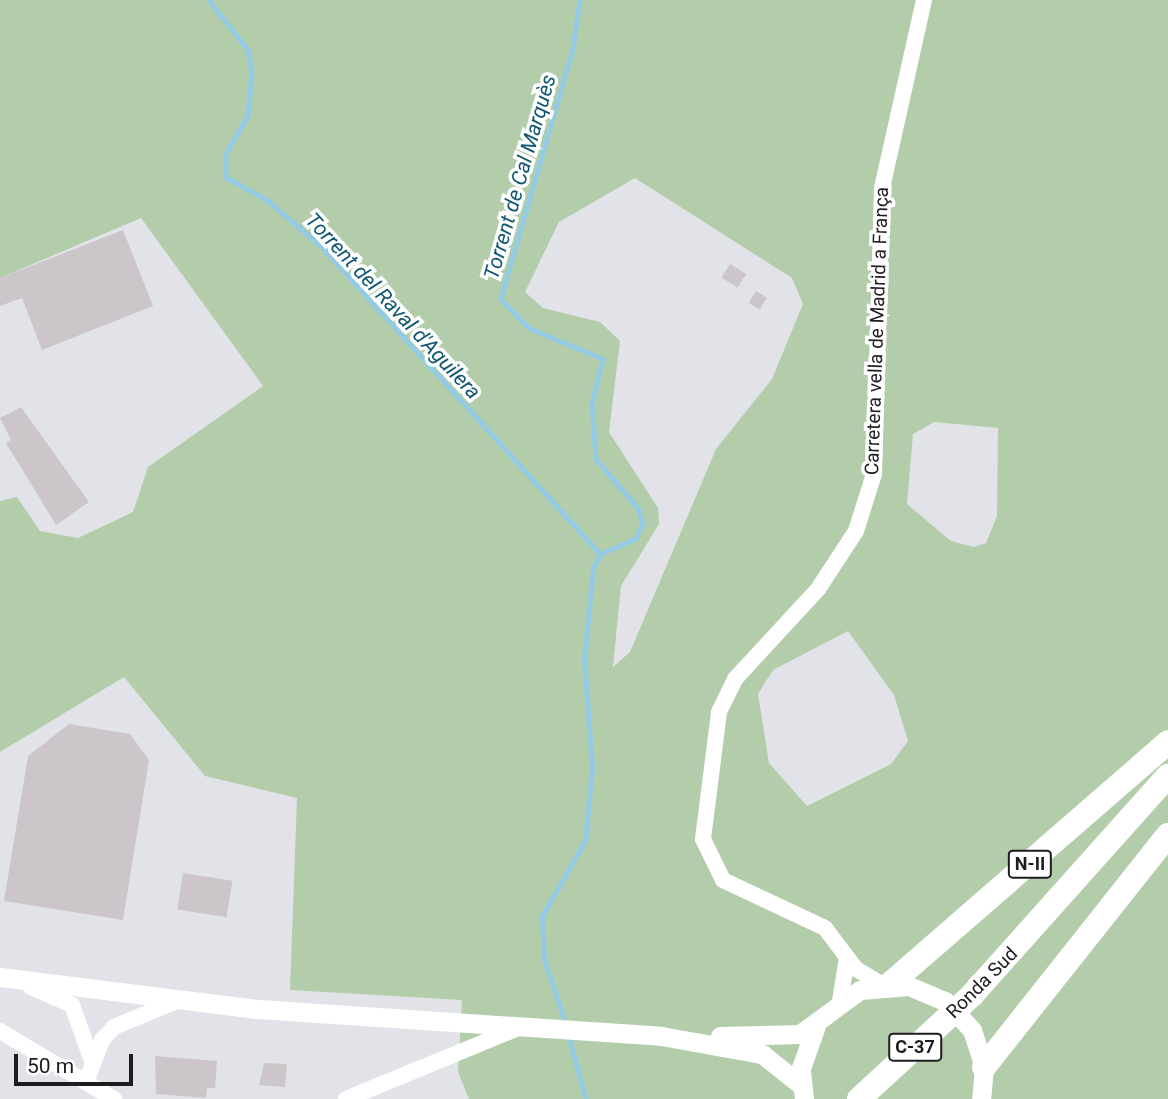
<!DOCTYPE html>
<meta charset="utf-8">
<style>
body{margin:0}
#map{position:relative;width:1168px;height:1099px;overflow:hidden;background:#e2e3e9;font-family:Roboto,sans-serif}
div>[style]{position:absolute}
.green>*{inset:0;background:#b3cdab}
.stream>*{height:4.5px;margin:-2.25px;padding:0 2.25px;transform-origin:2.25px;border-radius:2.25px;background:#94cbe4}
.building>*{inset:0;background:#ccc6ca;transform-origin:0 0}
.minor>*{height:16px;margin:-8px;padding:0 8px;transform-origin:8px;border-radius:8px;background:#fff}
.tertiary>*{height:19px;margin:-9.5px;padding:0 9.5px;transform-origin:9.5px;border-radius:9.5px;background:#fff}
.trunk>*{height:24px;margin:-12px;padding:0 12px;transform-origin:12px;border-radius:12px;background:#fff}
span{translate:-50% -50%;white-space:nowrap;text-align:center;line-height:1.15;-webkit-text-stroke:7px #fff;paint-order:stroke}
.shield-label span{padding:2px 5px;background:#fff;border:2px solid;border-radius:5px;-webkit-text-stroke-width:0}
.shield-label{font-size:18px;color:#1d1d1f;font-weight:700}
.street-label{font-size:19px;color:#1d1d1f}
.water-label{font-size:21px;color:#0f5771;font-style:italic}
.scale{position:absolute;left:14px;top:1054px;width:119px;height:32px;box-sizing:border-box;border:4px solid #1d1d1f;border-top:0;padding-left:9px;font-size:21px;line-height:24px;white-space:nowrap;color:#1d1d1f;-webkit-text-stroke:5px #fff;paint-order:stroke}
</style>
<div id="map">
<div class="green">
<div style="clip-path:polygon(evenodd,0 0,1168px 0,1168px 1099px,469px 1099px,458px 1072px,462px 1000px,290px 990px,297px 798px,205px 776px,124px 677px,0 752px,0 501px,17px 497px,40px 531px,78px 538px,133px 512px,148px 467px,263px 386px,141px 218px,0 278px,0 0,635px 178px,792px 278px,803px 304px,772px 379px,716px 449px,630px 652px,613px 667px,621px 586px,659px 524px,658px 508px,609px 432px,620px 341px,600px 322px,543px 308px,525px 292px,559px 222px,635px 178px,0 0,934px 422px,998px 428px,997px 516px,986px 543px,974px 547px,951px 541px,907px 504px,913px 434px,934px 422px,0 0,848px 631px,894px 695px,908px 741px,891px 764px,807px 806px,769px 763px,758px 694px,773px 670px,848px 631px)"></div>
</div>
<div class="stream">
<div style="left:209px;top:0;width:63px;rotate:52deg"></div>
<div style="left:248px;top:50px;width:22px;rotate:80deg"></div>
<div style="left:252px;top:72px;width:44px;rotate:95.2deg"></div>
<div style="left:248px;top:116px;width:44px;rotate:120.1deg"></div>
<div style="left:226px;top:154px;width:23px;rotate:90deg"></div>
<div style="left:226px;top:177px;width:47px;rotate:29.3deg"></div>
<div style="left:267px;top:200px;width:72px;rotate:40.5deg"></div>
<div style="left:322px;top:247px;width:414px;rotate:47.8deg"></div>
<div style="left:580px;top:0;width:49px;rotate:98.1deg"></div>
<div style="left:573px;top:49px;width:260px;rotate:106.1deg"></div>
<div style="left:501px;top:299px;width:40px;rotate:46deg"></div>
<div style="left:529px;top:328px;width:80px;rotate:22.7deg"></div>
<div style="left:603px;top:359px;width:45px;rotate:104deg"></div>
<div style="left:592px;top:403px;width:56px;rotate:85.9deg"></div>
<div style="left:596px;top:459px;width:65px;rotate:49.4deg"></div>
<div style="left:638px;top:508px;width:16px;rotate:72deg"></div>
<div style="left:643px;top:523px;width:17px;rotate:114deg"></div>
<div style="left:636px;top:539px;width:39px;rotate:157deg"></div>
<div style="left:566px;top:1026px;width:70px;rotate:-108.4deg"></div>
<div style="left:544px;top:960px;width:44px;rotate:-92.6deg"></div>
<div style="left:542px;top:916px;width:86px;rotate:-60.2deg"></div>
<div style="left:585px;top:841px;width:73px;rotate:-84.5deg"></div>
<div style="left:592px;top:768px;width:108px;rotate:-94.2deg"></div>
<div style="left:584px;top:660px;width:92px;rotate:-84.4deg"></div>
<div style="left:593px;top:568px;width:16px;rotate:-63deg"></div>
<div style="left:568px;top:1034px;width:67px;rotate:74.5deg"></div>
</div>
<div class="building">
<div style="clip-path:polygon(123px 230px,153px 306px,42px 350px,22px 298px,0 306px,0 278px)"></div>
<div style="left:730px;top:264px;width:19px;height:16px;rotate:32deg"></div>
<div style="left:756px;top:291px;width:13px;height:14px;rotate:32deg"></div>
<div style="clip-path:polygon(21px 407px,89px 502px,56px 525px,6px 443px,11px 440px,0 418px)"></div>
<div style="clip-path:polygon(69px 724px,130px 734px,149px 760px,123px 920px,4px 901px,28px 756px)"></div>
<div style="left:183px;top:873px;width:50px;height:37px;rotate:9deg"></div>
<div style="clip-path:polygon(155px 1056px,217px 1061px,215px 1088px,207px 1088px,206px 1098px,156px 1094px)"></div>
<div style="clip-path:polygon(264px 1063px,287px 1064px,285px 1087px,259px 1085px)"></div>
</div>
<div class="minor">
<div style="left:883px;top:985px;width:31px;rotate:-149deg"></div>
<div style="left:856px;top:969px;width:51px;rotate:-127.1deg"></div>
<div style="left:825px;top:928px;width:113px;rotate:-154.8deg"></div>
<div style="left:723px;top:880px;width:46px;rotate:-116deg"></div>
<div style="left:703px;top:839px;width:128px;rotate:-82.8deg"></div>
<div style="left:719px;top:712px;width:37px;rotate:-64deg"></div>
<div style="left:735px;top:679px;width:122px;rotate:-47.3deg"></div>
<div style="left:818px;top:589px;width:69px;rotate:-56.8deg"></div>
<div style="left:856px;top:531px;width:60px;rotate:-72.5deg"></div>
<div style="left:874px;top:474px;width:286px;rotate:-88.4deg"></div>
<div style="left:882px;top:188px;width:193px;rotate:-77.4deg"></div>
<div style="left:31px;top:987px;width:45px;rotate:23.7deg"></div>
<div style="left:72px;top:1005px;width:59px;rotate:70.3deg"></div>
<div style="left:840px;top:1001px;width:44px;rotate:-80.8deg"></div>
<div style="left:0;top:1031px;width:133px;rotate:30.8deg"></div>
<div style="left:86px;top:1082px;width:45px;rotate:-69.1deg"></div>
<div style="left:102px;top:1040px;width:18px;rotate:-47deg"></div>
<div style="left:114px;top:1027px;width:70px;rotate:-22.6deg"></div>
<div style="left:346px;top:1099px;width:189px;rotate:-22.4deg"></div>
</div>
<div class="tertiary">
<div style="left:0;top:977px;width:260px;rotate:7.1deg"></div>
<div style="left:258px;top:1009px;width:404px;rotate:3.8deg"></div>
<div style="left:661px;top:1036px;width:103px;rotate:10.1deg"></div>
<div style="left:762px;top:1054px;width:50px;rotate:38.5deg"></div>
<div style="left:720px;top:1036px;width:80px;rotate:-1.4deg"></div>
<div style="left:800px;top:1034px;width:74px;rotate:-36.3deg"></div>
<div style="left:860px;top:990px;width:49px;rotate:-4.7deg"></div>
<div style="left:909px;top:986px;width:39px;rotate:23deg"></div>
<div style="left:945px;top:1001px;width:40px;rotate:47deg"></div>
<div style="left:972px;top:1030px;width:39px;rotate:72deg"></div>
<div style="left:984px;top:1067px;width:32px;rotate:95deg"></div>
<div style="left:804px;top:1099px;width:31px;rotate:-96deg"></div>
<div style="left:801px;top:1068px;width:48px;rotate:-70.4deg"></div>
</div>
<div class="trunk">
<div style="left:890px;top:984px;width:369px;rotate:-41deg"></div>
<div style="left:984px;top:1067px;width:296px;rotate:-51.6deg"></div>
<div style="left:859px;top:1099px;width:154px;rotate:-42.6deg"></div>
<div style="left:972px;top:995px;width:294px;rotate:-48.2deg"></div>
</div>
<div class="shield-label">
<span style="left:1030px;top:864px">N-II</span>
<span style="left:915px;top:1047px">C-37</span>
</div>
<div class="street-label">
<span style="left:877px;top:331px;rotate:-88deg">Carretera vella de Madrid a França</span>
<span style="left:982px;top:983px;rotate:-45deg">Ronda Sud</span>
</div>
<div class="water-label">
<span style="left:520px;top:177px;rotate:-74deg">Torrent de Cal Marquès</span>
<span style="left:393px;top:306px;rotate:47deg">Torrent del Raval d'Aguilera</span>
</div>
<div class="scale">50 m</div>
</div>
